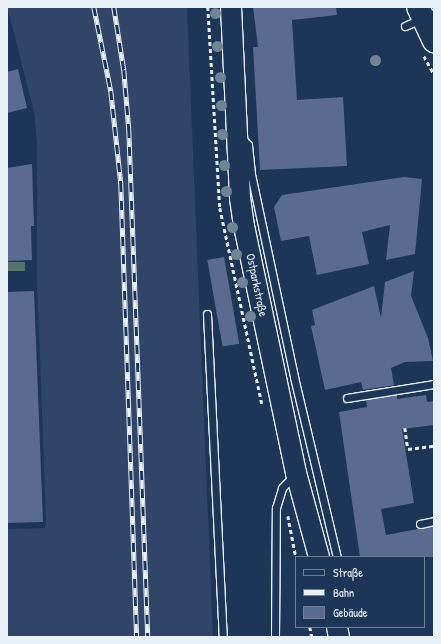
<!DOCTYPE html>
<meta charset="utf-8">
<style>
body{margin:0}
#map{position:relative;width:441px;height:644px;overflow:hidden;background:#1d3557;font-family:"Patrick Hand",sans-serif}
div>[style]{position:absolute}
.built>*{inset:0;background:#304568}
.green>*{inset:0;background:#56706d;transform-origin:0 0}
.building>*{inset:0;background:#5b6b8f;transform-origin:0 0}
.path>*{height:2.5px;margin-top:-1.25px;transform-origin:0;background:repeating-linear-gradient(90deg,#e8f1f8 0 4px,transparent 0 7px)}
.roads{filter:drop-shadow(1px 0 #e8f1f8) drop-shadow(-1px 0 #e8f1f8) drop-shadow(0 1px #e8f1f8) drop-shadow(0 -1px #e8f1f8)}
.lane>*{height:7px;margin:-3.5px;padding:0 3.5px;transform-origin:3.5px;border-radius:3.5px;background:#1d3557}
.secondary>*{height:20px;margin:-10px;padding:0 10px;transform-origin:10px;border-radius:10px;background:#1d3557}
.primary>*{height:22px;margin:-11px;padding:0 11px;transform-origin:11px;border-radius:11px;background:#1d3557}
.rail>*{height:4.5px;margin-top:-2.25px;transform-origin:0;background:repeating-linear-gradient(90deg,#1d3557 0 9px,#e8f1f8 0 18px);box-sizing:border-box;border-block:1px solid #e8f1f8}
.trees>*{width:11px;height:11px;margin:-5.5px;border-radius:50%;background:#718495}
span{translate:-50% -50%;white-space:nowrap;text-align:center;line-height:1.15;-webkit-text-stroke:4px #1d3557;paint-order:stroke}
.street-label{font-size:12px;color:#e8f1f8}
.frame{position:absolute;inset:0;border:8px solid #e8f1f8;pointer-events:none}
.legend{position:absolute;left:295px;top:556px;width:130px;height:72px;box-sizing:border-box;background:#1d3557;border:1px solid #6e8097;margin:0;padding:5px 7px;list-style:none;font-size:12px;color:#e8f1f8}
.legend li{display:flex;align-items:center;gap:8px;height:20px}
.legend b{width:20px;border:1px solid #6e8097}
</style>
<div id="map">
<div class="built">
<div style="clip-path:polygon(7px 7px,187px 7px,213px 637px,7px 637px,7px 529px,45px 528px,46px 520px,37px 280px,37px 142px,34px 111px)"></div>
</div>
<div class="green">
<div style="left:7px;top:262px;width:18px;height:9px"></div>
</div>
<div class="building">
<div style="clip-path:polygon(253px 7px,336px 7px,337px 15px,292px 20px,297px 100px,343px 97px,347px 166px,260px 170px,253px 47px,258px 47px)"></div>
<div style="clip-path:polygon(18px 69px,27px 108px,7px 113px,7px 72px)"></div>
<div style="clip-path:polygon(32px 164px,34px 226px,31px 226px,32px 260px,7px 261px,7px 168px)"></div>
<div style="clip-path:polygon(404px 177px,422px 179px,415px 254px,386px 260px,390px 225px,362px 232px,369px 264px,317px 275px,309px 236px,281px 241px,274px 207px,282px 195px)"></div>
<div style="left:224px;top:257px;width:88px;height:17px;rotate:80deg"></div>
<div style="clip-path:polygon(414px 271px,411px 296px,428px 338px,433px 361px,405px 362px,391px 368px,394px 385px,363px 390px,361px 382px,325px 390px,311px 326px,315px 325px,312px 310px,374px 286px,381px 318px,385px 282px)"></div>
<div style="clip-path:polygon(34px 291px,43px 522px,7px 523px,7px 292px)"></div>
<div style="clip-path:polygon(397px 395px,397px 399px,426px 395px,427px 402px,434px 401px,434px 425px,402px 429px,414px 503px,381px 509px,386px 535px,434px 526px,434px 557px,360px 557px,339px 412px,367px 407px,366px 400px)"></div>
</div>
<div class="path">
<div style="left:208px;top:7px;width:201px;rotate:86.6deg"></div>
<div style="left:220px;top:208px;width:200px;rotate:77.9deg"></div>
<div style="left:424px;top:56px;width:21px;rotate:61deg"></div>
<div style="left:405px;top:428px;width:21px;rotate:82deg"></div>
<div style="left:408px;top:449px;width:26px;rotate:-7deg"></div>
<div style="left:288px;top:516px;width:42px;rotate:79deg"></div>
<div style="left:310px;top:627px;width:10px;rotate:79deg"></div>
</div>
<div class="roads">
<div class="lane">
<div style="left:405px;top:26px;width:32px;rotate:-24deg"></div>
<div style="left:242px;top:138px;width:9px;rotate:49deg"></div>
<div style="left:248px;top:145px;width:29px;rotate:84deg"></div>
<div style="left:251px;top:174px;width:208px;rotate:78deg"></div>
<div style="left:294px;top:377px;width:185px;rotate:76.6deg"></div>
<div style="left:207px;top:314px;width:323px;rotate:87.2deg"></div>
<div style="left:347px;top:398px;width:88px;rotate:-9.1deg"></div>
<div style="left:420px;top:524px;width:14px;rotate:-12deg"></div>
<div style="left:275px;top:637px;width:129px;rotate:-89.6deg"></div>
<div style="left:276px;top:508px;width:21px;rotate:-73deg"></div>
<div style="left:282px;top:488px;width:16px;rotate:-47deg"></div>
</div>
<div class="secondary">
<div style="left:231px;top:7px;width:191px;rotate:87.3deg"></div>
<div style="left:240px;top:198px;width:28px;rotate:82deg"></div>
<div style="left:244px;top:226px;width:252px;rotate:78.1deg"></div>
<div style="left:296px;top:473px;width:87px;rotate:74.7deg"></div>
<div style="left:337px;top:627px;width:10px;rotate:79deg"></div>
</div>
<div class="primary">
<div style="left:418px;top:7px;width:38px;rotate:65deg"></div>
</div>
</div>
<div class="rail">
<div style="left:94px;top:7px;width:86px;rotate:78.6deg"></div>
<div style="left:111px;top:91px;width:93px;rotate:83.8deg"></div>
<div style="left:121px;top:183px;width:454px;rotate:88deg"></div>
<div style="left:114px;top:7px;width:64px;rotate:81deg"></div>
<div style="left:124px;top:70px;width:59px;rotate:85.2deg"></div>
<div style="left:129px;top:129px;width:508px;rotate:87.86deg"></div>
</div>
<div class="trees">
<div style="left:215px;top:13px"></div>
<div style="left:217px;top:46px"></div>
<div style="left:375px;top:60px"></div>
<div style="left:220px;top:77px"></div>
<div style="left:221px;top:105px"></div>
<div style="left:222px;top:134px"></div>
<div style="left:224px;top:165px"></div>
<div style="left:226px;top:191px"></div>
<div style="left:232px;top:227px"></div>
<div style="left:236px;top:254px"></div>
<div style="left:242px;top:282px"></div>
<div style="left:250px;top:316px"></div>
</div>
<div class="street-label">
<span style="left:257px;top:285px;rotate:78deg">Ostparkstraße</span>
</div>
<div class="frame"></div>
<ul class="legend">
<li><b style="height:5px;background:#1d3557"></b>Straße</li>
<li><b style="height:5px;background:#e8f1f8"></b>Bahn</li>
<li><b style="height:11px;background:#5b6b8f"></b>Gebäude</li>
</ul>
</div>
